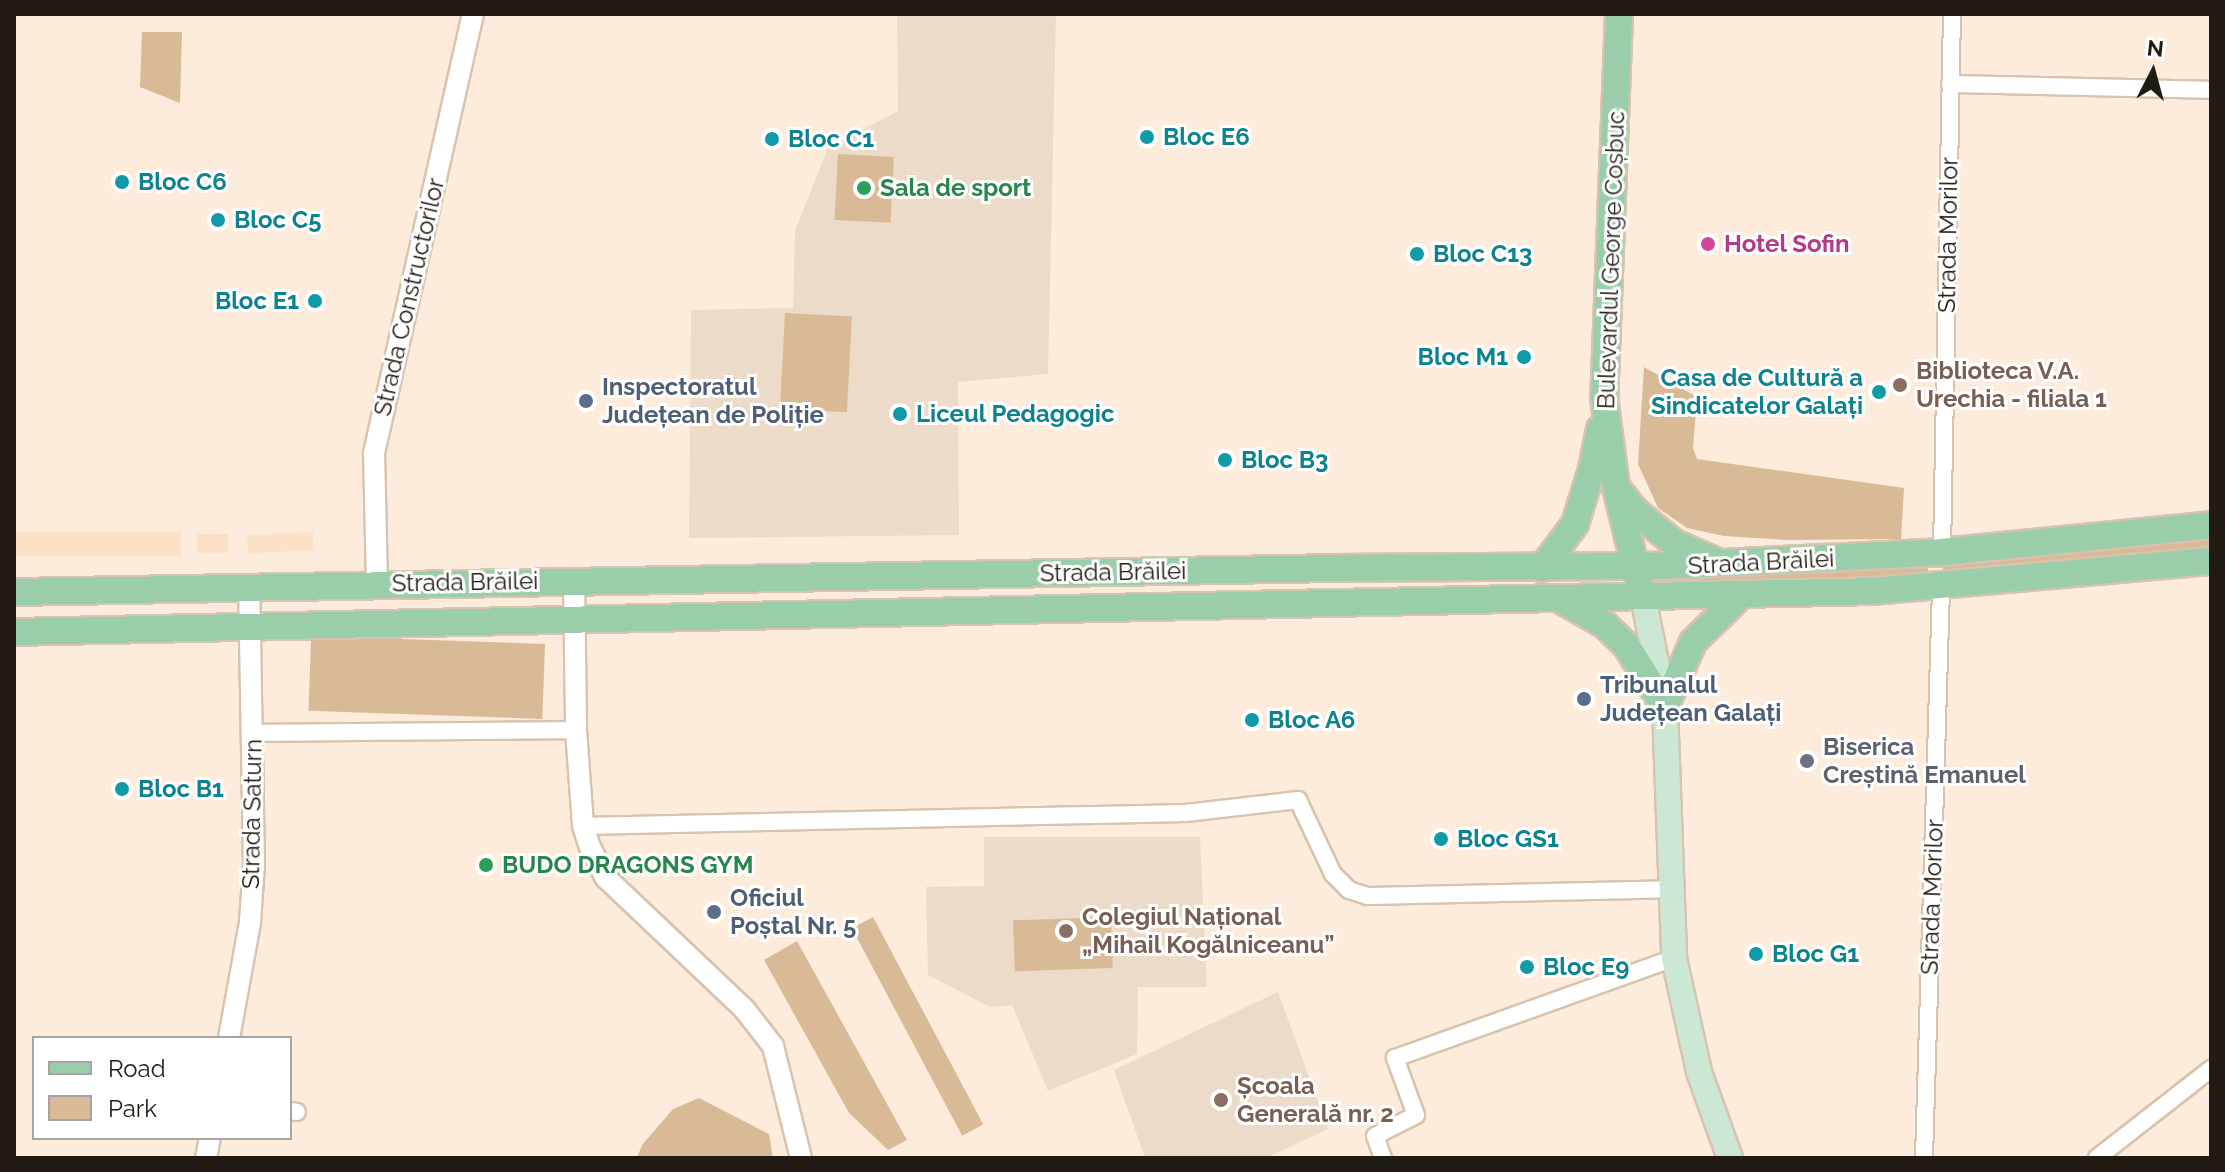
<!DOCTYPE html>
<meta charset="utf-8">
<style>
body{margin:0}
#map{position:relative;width:2225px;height:1172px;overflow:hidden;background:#fdecdb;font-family:Raleway,sans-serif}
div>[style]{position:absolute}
.built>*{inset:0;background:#fbe1c5;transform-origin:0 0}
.education>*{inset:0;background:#ebdbc8}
.green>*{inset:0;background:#d9ba97;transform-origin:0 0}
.roads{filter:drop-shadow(2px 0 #d7c3ae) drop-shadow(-2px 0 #d7c3ae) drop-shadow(0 2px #d7c3ae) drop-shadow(0 -2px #d7c3ae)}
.minor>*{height:16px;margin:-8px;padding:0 8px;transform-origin:8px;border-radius:8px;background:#fff}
.tertiary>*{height:20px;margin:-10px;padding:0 10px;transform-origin:10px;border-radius:10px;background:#fff}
.secondary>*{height:24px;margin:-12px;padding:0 12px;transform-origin:12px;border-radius:12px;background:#cde7d5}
.primary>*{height:26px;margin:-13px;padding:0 13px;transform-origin:13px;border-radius:13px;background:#9aceab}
.dots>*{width:22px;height:22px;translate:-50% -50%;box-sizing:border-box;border:4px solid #fff;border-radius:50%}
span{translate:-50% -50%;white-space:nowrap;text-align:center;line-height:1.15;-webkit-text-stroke:6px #fff;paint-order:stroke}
.culture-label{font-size:24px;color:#0d838f;font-weight:700}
.left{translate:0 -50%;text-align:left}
.right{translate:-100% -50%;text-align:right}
.leisure-label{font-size:24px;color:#27864d;font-weight:700}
.street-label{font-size:24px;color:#221b13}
.hotel-label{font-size:24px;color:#b23c85;font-weight:700}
.education-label{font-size:24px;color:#785e54;font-weight:700}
.service-label{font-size:24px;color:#4e5e75;font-weight:700}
.worship-label{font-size:24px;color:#5b616d;font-weight:700}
.frame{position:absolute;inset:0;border:16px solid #221b13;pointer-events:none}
.legend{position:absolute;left:32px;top:1036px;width:260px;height:104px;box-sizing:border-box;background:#fff;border:2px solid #a7a4a1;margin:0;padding:10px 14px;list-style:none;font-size:24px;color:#221b13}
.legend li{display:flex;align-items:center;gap:16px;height:40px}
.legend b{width:40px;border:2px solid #a7a4a1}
.north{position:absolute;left:2113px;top:32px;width:80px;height:80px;-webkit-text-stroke:6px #fff;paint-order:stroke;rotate:6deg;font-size:22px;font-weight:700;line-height:32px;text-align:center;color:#221b13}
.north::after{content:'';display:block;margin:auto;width:28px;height:36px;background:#221b13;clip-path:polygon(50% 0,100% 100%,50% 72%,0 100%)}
</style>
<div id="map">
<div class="built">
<div style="left:181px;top:532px;width:24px;height:167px;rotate:90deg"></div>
<div style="left:313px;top:532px;width:18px;height:66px;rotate:87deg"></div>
<div style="left:228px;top:534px;width:19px;height:31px;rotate:90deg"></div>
</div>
<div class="education">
<div style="clip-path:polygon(897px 14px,1056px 14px,1048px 374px,958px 382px,959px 535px,689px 538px,691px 310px,793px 308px,795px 231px,828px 148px,898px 111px)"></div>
<div style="clip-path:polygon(984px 837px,1200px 837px,1207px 987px,1138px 987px,1137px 1054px,1048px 1091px,1012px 1005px,990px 1007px,928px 975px,926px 887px,984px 886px)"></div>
<div style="clip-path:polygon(1278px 992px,1328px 1129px,1266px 1158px,1145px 1158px,1114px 1070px)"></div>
</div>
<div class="green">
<div style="clip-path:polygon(142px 32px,182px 32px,180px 103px,140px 87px)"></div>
<div style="left:838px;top:154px;width:56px;height:66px;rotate:3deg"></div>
<div style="left:785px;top:313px;width:67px;height:96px;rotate:3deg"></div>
<div style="clip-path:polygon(1644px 367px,1697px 397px,1693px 448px,1697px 459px,1904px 488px,1901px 539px,1786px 540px,1724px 536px,1687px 528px,1658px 508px,1638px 464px)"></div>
<div style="clip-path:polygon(2209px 537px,2211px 552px,1942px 578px,1943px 565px)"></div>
<div style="clip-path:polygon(1926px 564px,1929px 572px,1926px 577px,1672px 583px,1671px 579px,1671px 575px)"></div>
<div style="left:545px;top:644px;width:75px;height:234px;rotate:92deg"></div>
<div style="left:873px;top:917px;width:235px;height:24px;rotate:62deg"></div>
<div style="left:1111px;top:917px;width:51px;height:98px;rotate:88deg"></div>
<div style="clip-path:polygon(797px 941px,907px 1140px,888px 1150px,849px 1113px,764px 960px)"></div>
<div style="clip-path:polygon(699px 1098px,769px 1134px,773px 1158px,637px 1158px,642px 1145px,673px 1109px)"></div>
</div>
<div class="roads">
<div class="minor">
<div style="left:1950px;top:84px;width:261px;rotate:1.3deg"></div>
<div style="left:1942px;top:552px;width:538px;rotate:-88.94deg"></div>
<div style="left:253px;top:733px;width:323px;rotate:-0.5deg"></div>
<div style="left:583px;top:826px;width:603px;rotate:-1.24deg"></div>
<div style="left:1186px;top:813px;width:113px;rotate:-6.6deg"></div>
<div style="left:1298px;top:800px;width:82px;rotate:64.7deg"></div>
<div style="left:1333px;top:874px;width:23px;rotate:45deg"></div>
<div style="left:1349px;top:890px;width:19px;rotate:18deg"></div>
<div style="left:1367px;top:896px;width:305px;rotate:-1.3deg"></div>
<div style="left:290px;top:1111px;width:7px;rotate:8deg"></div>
<div style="left:1383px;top:1158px;width:23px;rotate:-110deg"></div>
<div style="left:1375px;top:1136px;width:46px;rotate:-27.1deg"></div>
<div style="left:1416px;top:1115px;width:61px;rotate:-110.2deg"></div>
<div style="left:1395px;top:1058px;width:296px;rotate:-19.7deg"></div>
<div style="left:1924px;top:1158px;width:570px;rotate:-88.29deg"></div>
<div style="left:2097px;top:1158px;width:145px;rotate:-38deg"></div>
</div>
<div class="tertiary">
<div style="left:574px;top:580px;width:150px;rotate:89.2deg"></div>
<div style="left:576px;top:730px;width:96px;rotate:85.8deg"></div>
<div style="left:583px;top:826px;width:22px;rotate:72deg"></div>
<div style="left:590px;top:847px;width:34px;rotate:63deg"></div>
<div style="left:605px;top:877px;width:193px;rotate:43.5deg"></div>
<div style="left:745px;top:1010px;width:46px;rotate:52.1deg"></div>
<div style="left:773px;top:1046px;width:115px;rotate:76deg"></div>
<div style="left:377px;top:584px;width:131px;rotate:-91.3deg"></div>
<div style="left:374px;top:453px;width:450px;rotate:-77.3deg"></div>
<div style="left:229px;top:1038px;width:118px;rotate:-79.7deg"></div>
<div style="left:250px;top:922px;width:57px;rotate:-86deg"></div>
<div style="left:254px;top:865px;width:278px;rotate:-91deg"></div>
<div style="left:206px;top:1158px;width:20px;rotate:-79deg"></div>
</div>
<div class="secondary">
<div style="left:1643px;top:597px;width:112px;rotate:78.7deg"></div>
<div style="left:1665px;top:707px;width:251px;rotate:87.9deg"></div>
<div style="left:1674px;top:958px;width:117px;rotate:77.6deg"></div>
<div style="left:1699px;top:1072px;width:91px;rotate:70.2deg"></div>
</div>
<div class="primary">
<div style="left:1619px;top:14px;width:383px;rotate:92.2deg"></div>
<div style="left:1604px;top:397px;width:91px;rotate:82.4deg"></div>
<div style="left:1616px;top:487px;width:98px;rotate:76.4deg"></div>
<div style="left:1620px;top:492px;width:23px;rotate:52deg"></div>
<div style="left:1634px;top:510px;width:52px;rotate:39.5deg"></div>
<div style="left:1674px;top:543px;width:43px;rotate:23.6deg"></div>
<div style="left:1542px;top:568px;width:55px;rotate:-53.1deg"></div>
<div style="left:1575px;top:524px;width:58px;rotate:-72.8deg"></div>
<div style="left:1592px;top:469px;width:41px;rotate:-78.7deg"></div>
<div style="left:14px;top:592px;width:1320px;rotate:-1.04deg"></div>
<div style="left:1334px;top:568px;width:326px;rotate:-0.4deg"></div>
<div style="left:1660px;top:566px;width:282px;rotate:-2.8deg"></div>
<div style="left:1942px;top:552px;width:270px;rotate:-5.7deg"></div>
<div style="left:1563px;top:601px;width:48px;rotate:29.7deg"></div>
<div style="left:1605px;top:625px;width:29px;rotate:44deg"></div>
<div style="left:1626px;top:645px;width:73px;rotate:57.8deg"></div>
<div style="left:14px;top:632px;width:1859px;rotate:-1.26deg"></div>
<div style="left:1873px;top:591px;width:339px;rotate:-5.1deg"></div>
<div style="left:1665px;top:707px;width:71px;rotate:-66.7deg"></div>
<div style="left:1693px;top:642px;width:67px;rotate:-44.4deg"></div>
</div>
</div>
<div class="dots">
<div style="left:1147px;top:137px;background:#0f9aa8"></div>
<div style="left:772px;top:139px;background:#0f9aa8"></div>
<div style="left:122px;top:182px;background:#0f9aa8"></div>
<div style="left:864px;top:188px;background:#2e9e5b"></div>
<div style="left:218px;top:220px;background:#0f9aa8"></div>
<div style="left:1708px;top:244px;background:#d1479c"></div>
<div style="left:1417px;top:254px;background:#0f9aa8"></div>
<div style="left:315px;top:301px;background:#0f9aa8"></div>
<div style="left:1524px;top:357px;background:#0f9aa8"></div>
<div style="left:1900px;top:385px;background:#8d6e63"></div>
<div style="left:1879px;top:392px;background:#0f9aa8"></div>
<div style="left:586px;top:401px;background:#5c6f8a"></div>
<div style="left:900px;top:414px;background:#0f9aa8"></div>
<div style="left:1225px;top:460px;background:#0f9aa8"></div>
<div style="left:1584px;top:699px;background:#5c6f8a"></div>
<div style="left:1252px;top:720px;background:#0f9aa8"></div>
<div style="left:1807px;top:761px;background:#6b7280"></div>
<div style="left:122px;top:789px;background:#0f9aa8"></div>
<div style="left:1441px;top:839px;background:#0f9aa8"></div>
<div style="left:486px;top:865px;background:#2e9e5b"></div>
<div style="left:714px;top:912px;background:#5c6f8a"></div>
<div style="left:1066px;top:931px;background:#8d6e63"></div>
<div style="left:1756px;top:954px;background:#0f9aa8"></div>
<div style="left:1527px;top:967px;background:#0f9aa8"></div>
<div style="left:1221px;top:1100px;background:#8d6e63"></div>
</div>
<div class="culture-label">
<span class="left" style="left:1163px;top:137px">Bloc E6</span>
<span class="left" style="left:788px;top:139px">Bloc C1</span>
<span class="left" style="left:138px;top:182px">Bloc C6</span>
<span class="left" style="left:234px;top:220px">Bloc C5</span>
<span class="left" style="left:1433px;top:254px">Bloc C13</span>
<span class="right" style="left:299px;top:301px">Bloc E1</span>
<span class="right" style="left:1508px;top:357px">Bloc M1</span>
<span class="right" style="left:1863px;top:392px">Casa de Cultură a<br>Sindicatelor Galați</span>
<span class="left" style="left:916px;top:414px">Liceul Pedagogic</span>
<span class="left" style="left:1241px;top:460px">Bloc B3</span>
<span class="left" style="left:1268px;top:720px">Bloc A6</span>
<span class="left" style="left:138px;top:789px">Bloc B1</span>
<span class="left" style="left:1457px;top:839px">Bloc GS1</span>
<span class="left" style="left:1772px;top:954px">Bloc G1</span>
<span class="left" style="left:1543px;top:967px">Bloc E9</span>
</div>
<div class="leisure-label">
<span class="left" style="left:880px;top:188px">Sala de sport</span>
<span class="left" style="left:502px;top:865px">BUDO DRAGONS GYM</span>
</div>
<div class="street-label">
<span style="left:1948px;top:235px;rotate:-89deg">Strada Morilor</span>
<span style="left:1611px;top:260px;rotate:-88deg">Bulevardul George Coșbuc</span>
<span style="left:409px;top:297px;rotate:-77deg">Strada Constructorilor</span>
<span style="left:1761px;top:562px;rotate:-3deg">Strada Brăilei</span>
<span style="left:1113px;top:572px;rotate:-1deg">Strada Brăilei</span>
<span style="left:465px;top:582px;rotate:-1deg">Strada Brăilei</span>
<span style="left:252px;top:814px;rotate:-89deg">Strada Saturn</span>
<span style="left:1932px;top:897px;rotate:-88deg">Strada Morilor</span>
</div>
<div class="hotel-label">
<span class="left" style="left:1724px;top:244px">Hotel Sofin</span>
</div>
<div class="education-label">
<span class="left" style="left:1916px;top:385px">Biblioteca V.A.<br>Urechia - filiala 1</span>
<span class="left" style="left:1082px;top:931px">Colegiul Național<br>„Mihail Kogălniceanu”</span>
<span class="left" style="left:1237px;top:1100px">Școala<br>Generală nr. 2</span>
</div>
<div class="service-label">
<span class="left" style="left:602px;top:401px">Inspectoratul<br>Județean de Poliție</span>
<span class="left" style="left:1600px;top:699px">Tribunalul<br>Județean Galați</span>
<span class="left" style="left:730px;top:912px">Oficiul<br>Poștal Nr. 5</span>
</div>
<div class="worship-label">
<span class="left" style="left:1823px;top:761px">Biserica<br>Creștină Emanuel</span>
</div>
<div class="frame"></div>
<ul class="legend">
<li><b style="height:10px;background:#9aceab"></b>Road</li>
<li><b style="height:22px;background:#d9ba97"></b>Park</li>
</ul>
<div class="north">N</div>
</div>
